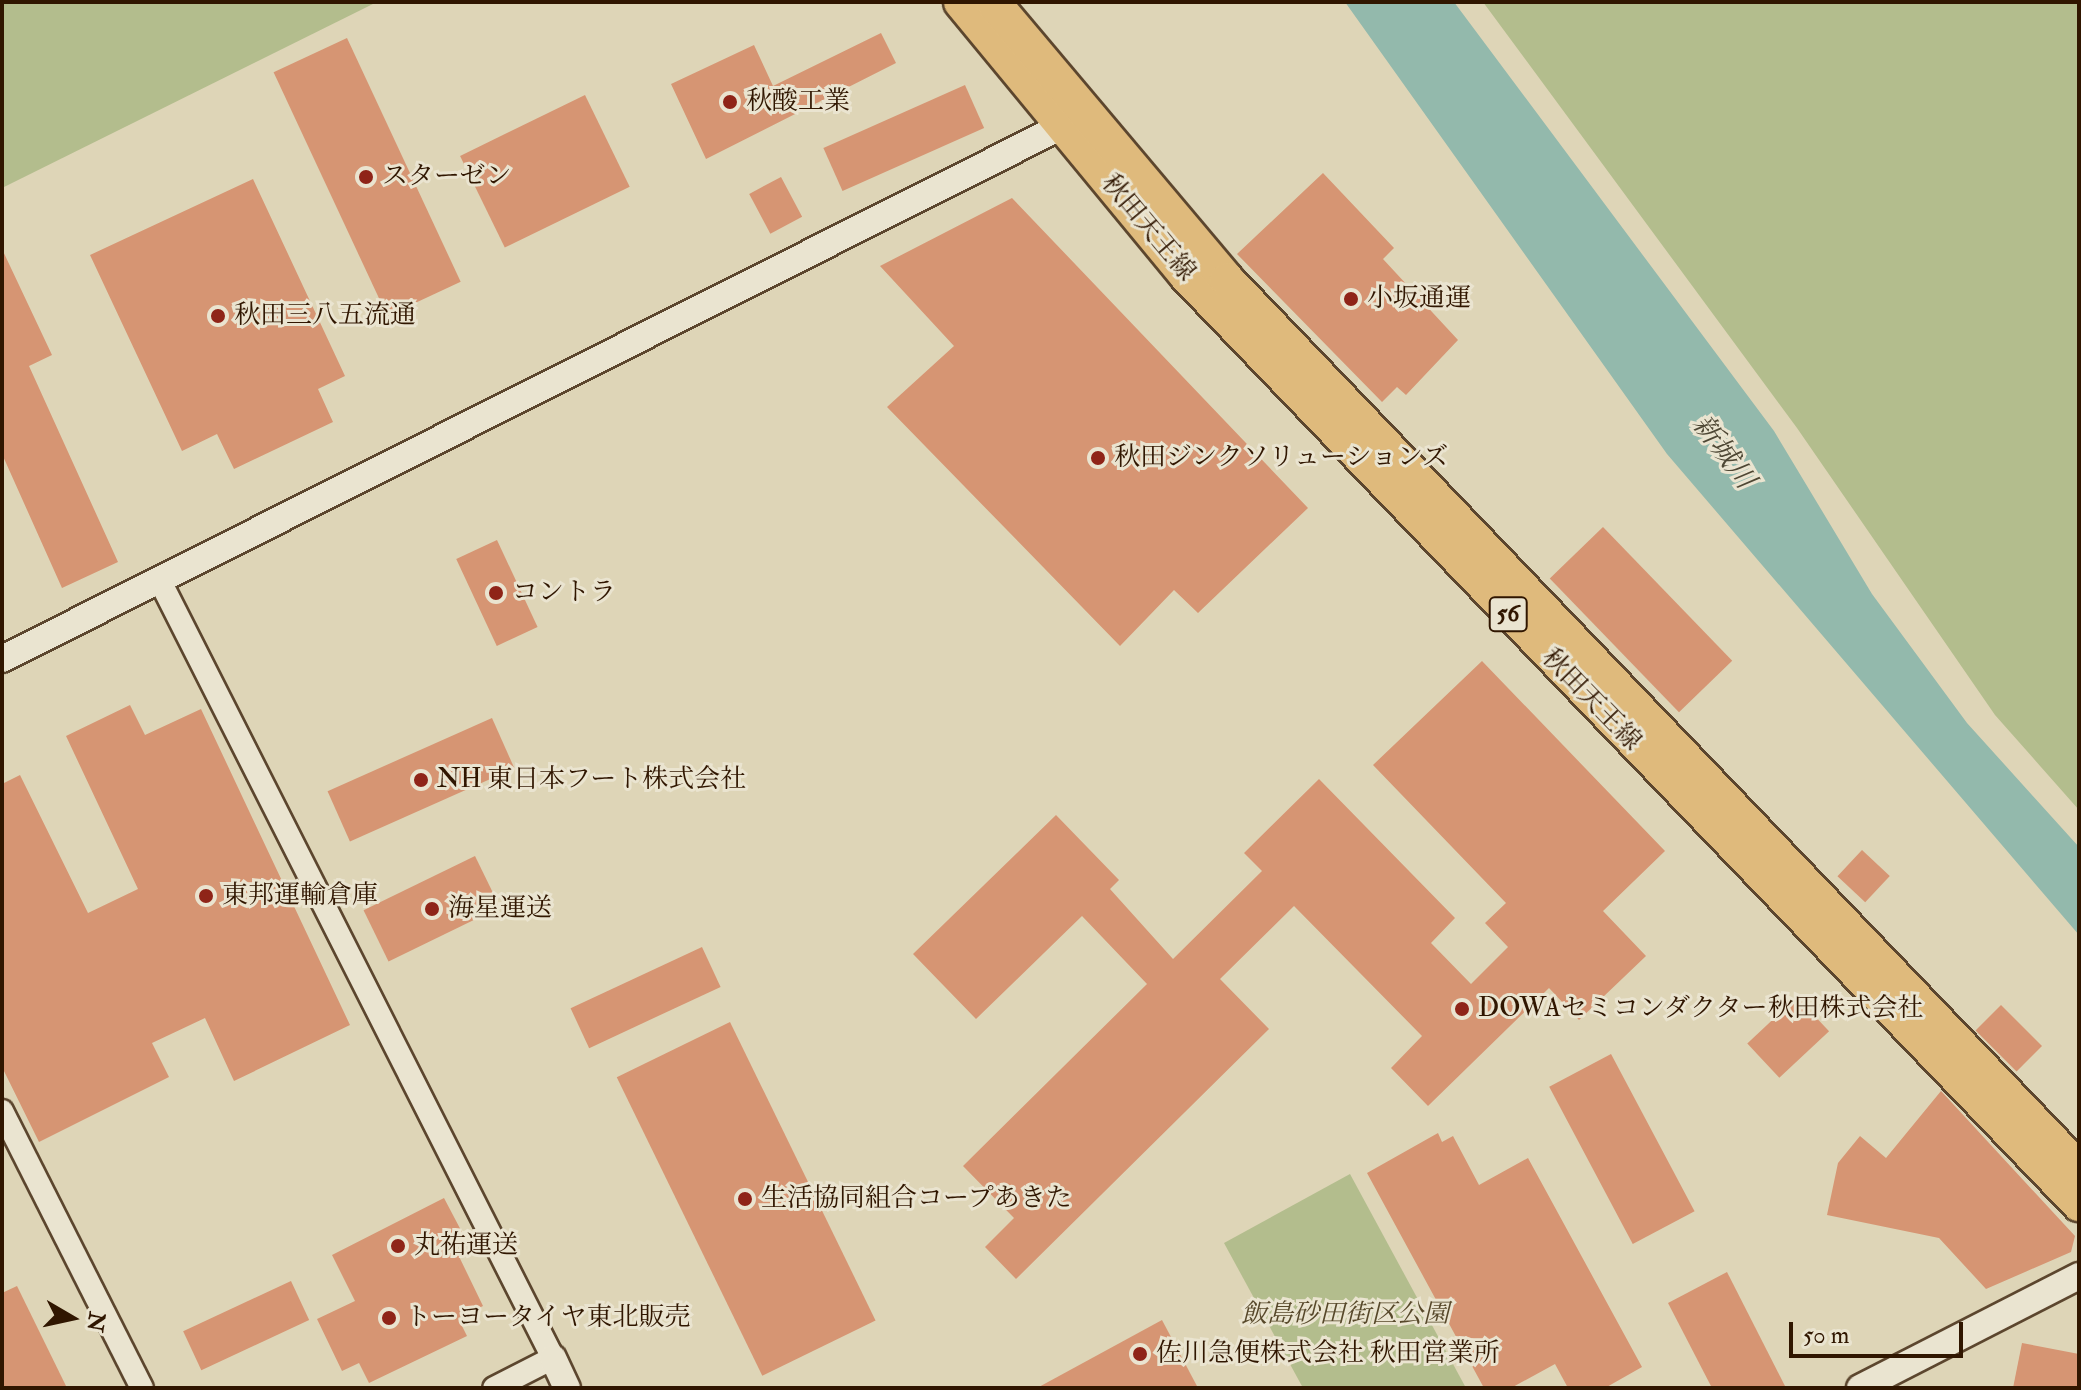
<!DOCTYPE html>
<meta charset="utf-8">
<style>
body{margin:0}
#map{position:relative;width:2081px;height:1390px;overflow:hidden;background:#ded5b7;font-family:"IM FELL Double Pica","Noto Serif JP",serif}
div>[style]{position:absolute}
.green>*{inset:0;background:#b3bd8d}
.water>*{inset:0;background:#93b9ac}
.building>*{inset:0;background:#d69573;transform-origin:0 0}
.roads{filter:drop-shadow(2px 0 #5c462e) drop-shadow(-2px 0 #5c462e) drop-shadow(0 2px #5c462e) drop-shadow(0 -2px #5c462e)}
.minor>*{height:22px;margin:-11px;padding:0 11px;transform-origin:11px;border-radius:11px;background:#eae4d0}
.tertiary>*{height:26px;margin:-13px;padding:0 13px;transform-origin:13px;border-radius:13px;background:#eae4d0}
.primary>*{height:34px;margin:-17px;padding:0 17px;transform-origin:17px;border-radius:17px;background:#dfba7c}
.dots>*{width:22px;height:22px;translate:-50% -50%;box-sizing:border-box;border:4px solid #eae4d0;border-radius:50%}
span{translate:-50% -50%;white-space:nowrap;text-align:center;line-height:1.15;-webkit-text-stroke:6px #eae4d0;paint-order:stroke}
.shield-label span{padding:2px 6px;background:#eae4d0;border:2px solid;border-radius:6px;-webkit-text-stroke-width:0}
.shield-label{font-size:24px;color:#301600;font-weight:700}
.poi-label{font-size:26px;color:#301600}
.left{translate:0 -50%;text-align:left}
.street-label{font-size:26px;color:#301600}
.park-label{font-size:26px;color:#57482a;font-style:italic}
.water-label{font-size:28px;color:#4e4734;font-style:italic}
.frame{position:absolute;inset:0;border:4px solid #301600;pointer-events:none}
.north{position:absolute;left:32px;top:1278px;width:80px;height:80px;-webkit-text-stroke:6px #eae4d0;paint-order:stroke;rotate:99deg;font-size:22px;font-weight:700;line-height:32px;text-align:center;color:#301600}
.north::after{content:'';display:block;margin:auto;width:28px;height:36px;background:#301600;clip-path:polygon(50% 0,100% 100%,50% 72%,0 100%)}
.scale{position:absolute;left:1789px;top:1322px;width:174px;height:36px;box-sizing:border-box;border:4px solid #301600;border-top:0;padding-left:10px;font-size:24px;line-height:28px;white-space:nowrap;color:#301600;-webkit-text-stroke:6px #eae4d0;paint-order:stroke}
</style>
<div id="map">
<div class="green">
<div style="clip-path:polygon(2px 2px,377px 2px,2px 188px)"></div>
<div style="clip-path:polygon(1483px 2px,2079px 2px,2079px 810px,1995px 715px,1797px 428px)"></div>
<div style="clip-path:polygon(1350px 1174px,1466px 1388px,1303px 1388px,1224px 1243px)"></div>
</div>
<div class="water">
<div style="clip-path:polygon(1345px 2px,1454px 2px,1774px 431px,1872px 594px,1967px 723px,2079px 847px,2079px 935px,1667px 454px)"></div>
</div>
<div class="building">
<div style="clip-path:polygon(881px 33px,896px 63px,706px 159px,671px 84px,754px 45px,773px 86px)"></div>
<div style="left:347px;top:38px;width:269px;height:81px;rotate:65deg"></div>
<div style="left:965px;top:85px;width:47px;height:155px;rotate:66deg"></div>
<div style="left:585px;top:95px;width:102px;height:139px;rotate:64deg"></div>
<div style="clip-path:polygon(1323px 173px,1394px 248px,1383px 259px,1458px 340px,1406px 395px,1397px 387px,1382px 402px,1237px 254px)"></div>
<div style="left:781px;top:177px;width:45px;height:36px;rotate:62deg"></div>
<div style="clip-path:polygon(253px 179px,345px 376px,318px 389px,333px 422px,234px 469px,217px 434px,182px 451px,90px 255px)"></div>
<div style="clip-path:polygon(1012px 198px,1308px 508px,1198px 613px,1174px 590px,1120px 646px,887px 407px,954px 346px,880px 266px)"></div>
<div style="clip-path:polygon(2px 249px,52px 355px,29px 366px,118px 562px,62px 588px,2px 454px)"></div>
<div style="left:1603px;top:527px;width:186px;height:74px;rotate:46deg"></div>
<div style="left:497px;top:540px;width:96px;height:45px;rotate:65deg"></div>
<div style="clip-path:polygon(1482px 661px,1665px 851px,1603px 911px,1646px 956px,1579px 1020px,1549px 988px,1428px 1106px,1391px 1068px,1422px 1036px,1294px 906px,1220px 979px,1269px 1029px,1016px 1279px,985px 1247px,1014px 1218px,963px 1166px,1147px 984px,1082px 916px,976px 1019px,913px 954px,1056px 815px,1119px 880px,1110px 889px,1173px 959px,1262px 871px,1244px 853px,1319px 779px,1455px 918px,1431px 943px,1471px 984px,1508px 947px,1485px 923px,1506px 903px,1373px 765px)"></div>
<div style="clip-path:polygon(130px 705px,145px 735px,201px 709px,350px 1025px,234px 1081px,205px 1018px,152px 1043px,169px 1077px,39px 1142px,2px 1067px,2px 784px,20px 775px,88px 913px,138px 889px,66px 736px)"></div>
<div style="left:492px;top:718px;width:55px;height:180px;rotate:66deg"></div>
<div style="left:1862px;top:850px;width:38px;height:36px;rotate:43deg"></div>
<div style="left:475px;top:856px;width:57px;height:124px;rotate:64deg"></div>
<div style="left:702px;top:947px;width:44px;height:145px;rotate:65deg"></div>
<div style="left:1797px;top:997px;width:47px;height:68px;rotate:47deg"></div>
<div style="left:2001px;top:1005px;width:58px;height:36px;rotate:45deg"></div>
<div style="left:730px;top:1022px;width:332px;height:126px;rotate:64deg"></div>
<div style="left:1611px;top:1054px;width:178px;height:70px;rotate:62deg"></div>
<div style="clip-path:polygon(1941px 1091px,2075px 1236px,2071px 1252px,1986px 1289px,1939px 1238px,1827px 1215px,1838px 1163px,1860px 1136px,1886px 1158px)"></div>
<div style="clip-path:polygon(1438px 1133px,1442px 1142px,1453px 1136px,1479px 1185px,1528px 1158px,1642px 1367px,1605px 1388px,1568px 1388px,1555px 1364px,1511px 1388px,1484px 1388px,1367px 1173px)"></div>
<div style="clip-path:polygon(444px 1198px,464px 1236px,452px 1242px,483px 1306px,458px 1318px,467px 1336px,369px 1383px,359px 1363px,342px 1371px,317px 1319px,355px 1301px,332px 1255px)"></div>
<div style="clip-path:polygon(1727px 1272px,1786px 1388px,1712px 1388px,1668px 1303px)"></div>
<div style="left:291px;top:1281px;width:43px;height:119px;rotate:65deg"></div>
<div style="clip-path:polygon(17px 1286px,67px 1388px,2px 1388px,2px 1293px)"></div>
<div style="clip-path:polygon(1162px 1320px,1198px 1388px,1037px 1388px)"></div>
<div style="clip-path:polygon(2022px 1343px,2079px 1354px,2079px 1388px,2013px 1388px)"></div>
</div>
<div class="roads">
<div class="minor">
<div style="left:159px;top:579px;width:873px;rotate:63.17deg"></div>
<div style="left:553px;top:1358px;width:66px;rotate:153deg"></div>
<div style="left:2px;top:1111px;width:310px;rotate:63.2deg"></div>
</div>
<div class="tertiary">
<div style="left:2px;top:659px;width:1202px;rotate:-26.69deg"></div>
<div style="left:553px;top:1358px;width:33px;rotate:65deg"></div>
<div style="left:1860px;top:1388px;width:246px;rotate:-27.1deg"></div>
</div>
<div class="primary">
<div style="left:961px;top:2px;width:354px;rotate:50.5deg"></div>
<div style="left:1186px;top:275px;width:1289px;rotate:46.13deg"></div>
<div style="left:993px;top:2px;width:363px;rotate:49.9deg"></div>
<div style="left:1227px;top:280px;width:1231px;rotate:46.22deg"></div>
</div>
</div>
<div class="dots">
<div style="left:730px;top:102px;background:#8f2418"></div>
<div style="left:366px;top:177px;background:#8f2418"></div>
<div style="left:1351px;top:299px;background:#8f2418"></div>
<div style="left:218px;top:316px;background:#8f2418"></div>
<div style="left:1098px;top:458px;background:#8f2418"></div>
<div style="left:496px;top:593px;background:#8f2418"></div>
<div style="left:421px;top:780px;background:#8f2418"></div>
<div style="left:206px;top:896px;background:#8f2418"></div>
<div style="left:432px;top:909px;background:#8f2418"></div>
<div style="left:1462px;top:1009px;background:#8f2418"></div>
<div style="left:745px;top:1199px;background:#8f2418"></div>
<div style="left:398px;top:1246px;background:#8f2418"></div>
<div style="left:389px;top:1318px;background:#8f2418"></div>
<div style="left:1140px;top:1354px;background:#8f2418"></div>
</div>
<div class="shield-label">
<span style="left:1508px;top:614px">56</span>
</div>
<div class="poi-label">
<span class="left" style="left:746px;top:102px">秋酸工業</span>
<span class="left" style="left:382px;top:177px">スターゼン</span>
<span class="left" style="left:1367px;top:299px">小坂通運</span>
<span class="left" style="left:234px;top:316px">秋田三八五流通</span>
<span class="left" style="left:1114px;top:458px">秋田ジンクソリューションズ</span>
<span class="left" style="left:512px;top:593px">コントラ</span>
<span class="left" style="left:437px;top:780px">NH 東日本フート株式会社</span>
<span class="left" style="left:222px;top:896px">東邦運輸倉庫</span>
<span class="left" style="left:448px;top:909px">海星運送</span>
<span class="left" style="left:1478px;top:1009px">DOWAセミコンダクター秋田株式会社</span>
<span class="left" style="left:761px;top:1199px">生活協同組合コープあきた</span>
<span class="left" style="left:414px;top:1246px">丸祐運送</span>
<span class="left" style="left:405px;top:1318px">トーヨータイヤ東北販売</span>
<span class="left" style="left:1156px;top:1354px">佐川急便株式会社 秋田営業所</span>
</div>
<div class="street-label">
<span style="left:1148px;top:228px;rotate:50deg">秋田天王線</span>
<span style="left:1591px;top:700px;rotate:46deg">秋田天王線</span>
</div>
<div class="park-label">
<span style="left:1345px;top:1315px">飯島砂田街区公園</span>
</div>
<div class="water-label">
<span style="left:1723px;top:452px;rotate:53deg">新城川</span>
</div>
<div class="frame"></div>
<div class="north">N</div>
<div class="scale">50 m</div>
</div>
